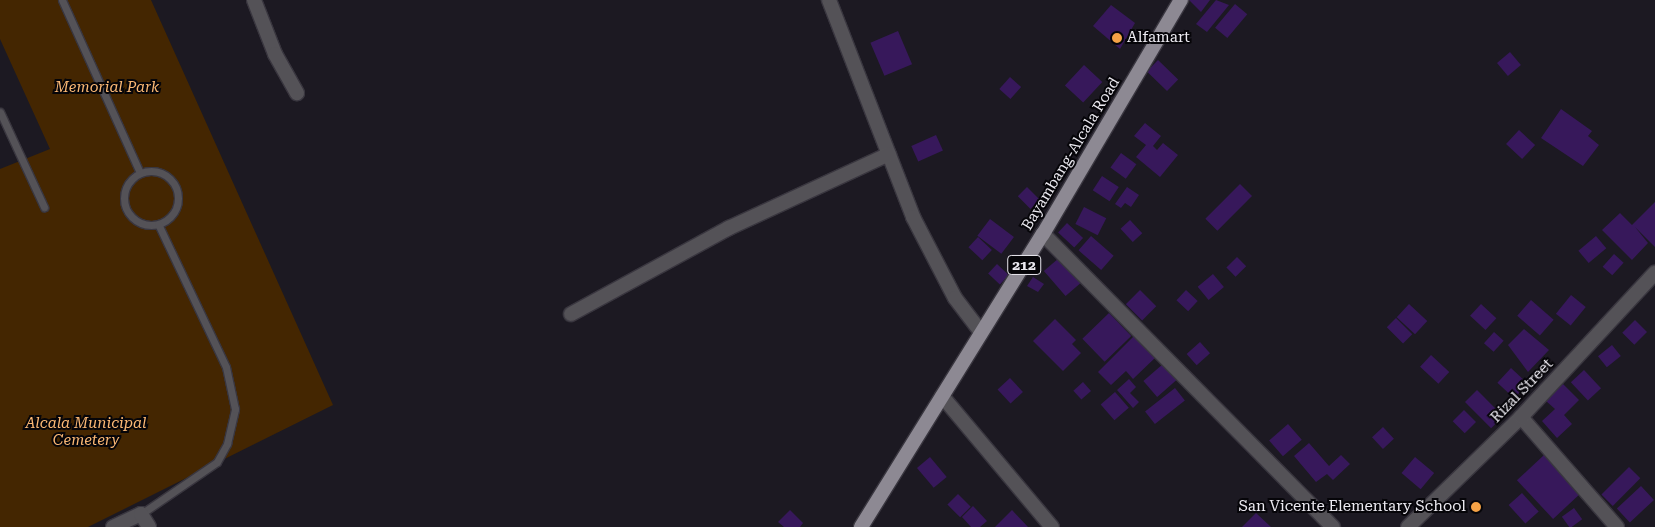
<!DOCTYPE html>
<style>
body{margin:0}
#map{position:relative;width:1655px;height:527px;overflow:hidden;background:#1c1922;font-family:"Roboto Serif",serif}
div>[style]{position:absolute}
.green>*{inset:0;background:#442601}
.building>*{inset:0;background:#37185b;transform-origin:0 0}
.roads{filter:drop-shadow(1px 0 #39363f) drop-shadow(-1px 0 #39363f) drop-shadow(0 1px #39363f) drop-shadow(0 -1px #39363f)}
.service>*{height:7px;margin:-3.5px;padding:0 3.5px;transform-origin:3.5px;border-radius:3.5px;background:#545257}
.service>.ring{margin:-3.5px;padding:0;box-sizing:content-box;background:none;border:7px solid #545257;border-radius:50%}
.minor>*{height:14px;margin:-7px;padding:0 7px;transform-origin:7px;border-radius:7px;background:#545257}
.primary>*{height:14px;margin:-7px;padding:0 7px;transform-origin:7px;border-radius:7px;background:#8d8993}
.dots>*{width:14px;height:14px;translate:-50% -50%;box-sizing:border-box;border:2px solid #060509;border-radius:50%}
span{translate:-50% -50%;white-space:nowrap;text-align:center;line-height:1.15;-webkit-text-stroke:4px #060509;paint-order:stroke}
.shield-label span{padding:1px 4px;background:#060509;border:1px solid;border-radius:4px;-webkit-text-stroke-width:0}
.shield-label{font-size:14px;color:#eceaf1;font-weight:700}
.poi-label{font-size:15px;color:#eceaf1}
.left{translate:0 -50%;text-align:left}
.right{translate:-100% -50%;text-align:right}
.park-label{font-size:15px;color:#fbb874;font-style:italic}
.street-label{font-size:15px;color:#eceaf1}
</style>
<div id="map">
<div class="green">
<div style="clip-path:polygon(0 0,151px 0,333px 405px,88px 527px,0 527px,0 169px,50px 149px,0 39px)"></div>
</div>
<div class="building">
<div style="clip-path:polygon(1189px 0,1210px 0,1201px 12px)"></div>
<div style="clip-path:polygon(1216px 0,1229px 5px,1207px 32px,1196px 24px)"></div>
<div style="left:1235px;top:4px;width:16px;height:31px;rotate:40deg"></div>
<div style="clip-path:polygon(1111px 5px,1135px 23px,1120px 49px,1093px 26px)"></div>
<div style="left:898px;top:31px;width:36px;height:30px;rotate:67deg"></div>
<div style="left:1510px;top:52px;width:17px;height:17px;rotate:50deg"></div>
<div style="left:1158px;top:60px;width:28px;height:16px;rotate:44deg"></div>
<div style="left:1084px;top:65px;width:25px;height:28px;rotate:43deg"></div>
<div style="left:1010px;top:77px;width:15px;height:16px;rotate:42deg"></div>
<div style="clip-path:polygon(1561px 109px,1592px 131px,1588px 136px,1599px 145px,1583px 166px,1541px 138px)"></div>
<div style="clip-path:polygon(1145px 123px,1161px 136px,1153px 146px,1157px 150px,1163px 143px,1178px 155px,1160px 177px,1136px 157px,1146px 145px,1134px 136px)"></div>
<div style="left:1519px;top:130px;width:22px;height:19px;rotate:43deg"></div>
<div style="left:936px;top:135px;width:17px;height:27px;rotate:66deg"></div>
<div style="left:1121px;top:153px;width:19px;height:18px;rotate:36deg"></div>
<div style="left:1102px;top:176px;width:20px;height:17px;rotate:33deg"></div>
<div style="left:1240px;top:184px;width:17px;height:49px;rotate:45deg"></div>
<div style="left:1027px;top:187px;width:18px;height:13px;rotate:45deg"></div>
<div style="clip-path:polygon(1127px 187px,1139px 195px,1131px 207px,1125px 203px,1121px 208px,1115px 204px)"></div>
<div style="clip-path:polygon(1655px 202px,1655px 247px,1635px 227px,1648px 243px,1632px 260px,1602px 230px,1620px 213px,1632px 225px)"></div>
<div style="left:1084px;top:207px;width:25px;height:19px;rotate:27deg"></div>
<div style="left:990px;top:219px;width:30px;height:21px;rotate:37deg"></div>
<div style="left:1130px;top:220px;width:18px;height:13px;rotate:47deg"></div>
<div style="left:1067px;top:223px;width:22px;height:13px;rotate:43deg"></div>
<div style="left:1091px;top:236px;width:30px;height:19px;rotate:41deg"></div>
<div style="left:1596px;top:236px;width:16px;height:23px;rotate:50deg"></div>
<div style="left:978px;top:237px;width:19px;height:14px;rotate:43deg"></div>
<div style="left:1614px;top:254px;width:13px;height:17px;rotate:42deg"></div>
<div style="left:1237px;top:257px;width:13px;height:15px;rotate:45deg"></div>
<div style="left:1059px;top:258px;width:33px;height:20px;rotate:49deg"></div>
<div style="left:997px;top:264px;width:16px;height:13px;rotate:43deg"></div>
<div style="left:1213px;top:274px;width:17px;height:20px;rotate:50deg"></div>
<div style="clip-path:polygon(1033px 277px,1044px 284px,1038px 292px,1027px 286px)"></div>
<div style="left:1140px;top:290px;width:23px;height:20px;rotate:45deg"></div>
<div style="left:1186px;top:290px;width:16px;height:14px;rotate:43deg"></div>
<div style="left:1571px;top:295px;width:19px;height:24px;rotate:39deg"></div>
<div style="left:1531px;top:300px;width:30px;height:21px;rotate:41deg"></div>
<div style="left:1409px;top:304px;width:25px;height:18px;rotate:43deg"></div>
<div style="left:1481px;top:304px;width:21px;height:16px;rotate:43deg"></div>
<div style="left:1109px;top:313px;width:32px;height:37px;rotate:46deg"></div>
<div style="left:1396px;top:318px;width:23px;height:13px;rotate:45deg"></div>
<div style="clip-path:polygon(1055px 319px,1076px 340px,1072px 344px,1081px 353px,1063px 371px,1033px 341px)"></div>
<div style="left:1635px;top:320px;width:17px;height:18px;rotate:45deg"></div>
<div style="clip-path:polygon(1524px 329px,1549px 350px,1528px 372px,1508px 345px)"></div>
<div style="left:1494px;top:332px;width:13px;height:15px;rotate:42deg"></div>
<div style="clip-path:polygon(1136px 334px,1157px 356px,1133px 379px,1126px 371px,1111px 385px,1098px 372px)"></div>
<div style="left:1200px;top:342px;width:15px;height:18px;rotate:48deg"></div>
<div style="left:1612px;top:345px;width:14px;height:18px;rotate:51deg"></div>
<div style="left:1431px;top:355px;width:25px;height:16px;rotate:43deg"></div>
<div style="left:1163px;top:364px;width:21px;height:26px;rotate:49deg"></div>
<div style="left:1511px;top:368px;width:23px;height:20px;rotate:43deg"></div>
<div style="left:1584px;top:370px;width:25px;height:18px;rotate:47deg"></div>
<div style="left:1010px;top:378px;width:19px;height:17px;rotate:47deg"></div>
<div style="clip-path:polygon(1129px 379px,1136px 387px,1130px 393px,1139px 402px,1133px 408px,1117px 390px)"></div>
<div style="left:1083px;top:382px;width:12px;height:13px;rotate:48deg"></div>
<div style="clip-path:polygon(1563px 384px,1579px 400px,1564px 415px,1572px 424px,1557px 438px,1542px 421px,1555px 409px,1546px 401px)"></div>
<div style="left:1175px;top:388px;width:16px;height:38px;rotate:52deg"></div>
<div style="left:1477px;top:390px;width:37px;height:17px;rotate:45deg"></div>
<div style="left:1115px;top:392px;width:21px;height:19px;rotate:49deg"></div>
<div style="left:1464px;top:410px;width:17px;height:16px;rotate:45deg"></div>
<div style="left:1288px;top:424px;width:21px;height:25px;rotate:49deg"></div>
<div style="left:1383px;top:427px;width:16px;height:15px;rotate:47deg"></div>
<div style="clip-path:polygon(1309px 443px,1329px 466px,1341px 455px,1350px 464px,1333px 480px,1327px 474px,1316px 482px,1294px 456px)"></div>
<div style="left:1544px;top:455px;width:53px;height:37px;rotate:47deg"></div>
<div style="left:930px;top:457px;width:26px;height:17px;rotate:50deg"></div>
<div style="left:1415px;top:457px;width:25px;height:21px;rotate:40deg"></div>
<div style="left:1629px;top:467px;width:16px;height:39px;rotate:45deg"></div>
<div style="left:1641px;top:486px;width:19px;height:33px;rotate:47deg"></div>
<div style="left:1522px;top:493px;width:25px;height:18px;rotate:48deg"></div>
<div style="left:958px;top:494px;width:18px;height:15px;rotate:45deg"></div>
<div style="clip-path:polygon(973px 506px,987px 521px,980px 527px,971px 527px,962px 517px)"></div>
<div style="left:1574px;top:508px;width:14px;height:15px;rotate:54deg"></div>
<div style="clip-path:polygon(790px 510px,803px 523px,800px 527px,784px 527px,778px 522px)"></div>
<div style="clip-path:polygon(1012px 510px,1028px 527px,995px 527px)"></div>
<div style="clip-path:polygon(1256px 513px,1271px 527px,1242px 527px)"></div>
</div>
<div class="roads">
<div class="service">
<div style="left:62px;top:0;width:190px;rotate:65.7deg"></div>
<div style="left:0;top:112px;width:105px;rotate:65.1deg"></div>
<div class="ring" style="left:124px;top:171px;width:47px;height:47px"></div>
<div style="left:141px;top:514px;width:92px;rotate:-34.4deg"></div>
<div style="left:217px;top:462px;width:21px;rotate:-61deg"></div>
<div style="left:227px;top:444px;width:36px;rotate:-77deg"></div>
<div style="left:235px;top:409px;width:43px;rotate:-102.1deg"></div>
<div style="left:226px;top:367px;width:158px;rotate:-115.4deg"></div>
</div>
<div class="minor">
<div style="left:254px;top:0;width:58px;rotate:68.7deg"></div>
<div style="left:275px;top:54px;width:45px;rotate:60.6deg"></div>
<div style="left:829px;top:0;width:233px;rotate:68.8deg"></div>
<div style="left:913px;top:217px;width:91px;rotate:62.6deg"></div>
<div style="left:955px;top:298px;width:43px;rotate:52.6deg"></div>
<div style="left:1043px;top:234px;width:412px;rotate:45.3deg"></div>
<div style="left:571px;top:314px;width:180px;rotate:-28.6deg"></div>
<div style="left:729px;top:228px;width:176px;rotate:-24.8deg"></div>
<div style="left:942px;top:396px;width:171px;rotate:50deg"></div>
<div style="left:1521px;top:417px;width:146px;rotate:48.9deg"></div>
<div style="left:113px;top:527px;width:31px;rotate:-25deg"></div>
<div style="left:141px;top:514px;width:15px;rotate:58deg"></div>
<div style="left:1408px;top:527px;width:158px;rotate:-44.2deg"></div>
<div style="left:1521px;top:417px;width:197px;rotate:-47.1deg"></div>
</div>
<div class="primary">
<div style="left:861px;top:527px;width:345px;rotate:-58.2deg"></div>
<div style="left:1043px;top:234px;width:272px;rotate:-59.5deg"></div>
</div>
</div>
<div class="dots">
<div style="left:1117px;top:38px;background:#f5a246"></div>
<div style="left:1476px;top:507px;background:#f5a246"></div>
</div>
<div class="shield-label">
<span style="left:1024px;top:265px">212</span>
</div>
<div class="poi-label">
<span class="left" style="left:1127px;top:38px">Alfamart</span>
<span class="right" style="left:1466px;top:507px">San Vicente Elementary School</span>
</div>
<div class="park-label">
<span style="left:107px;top:88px">Memorial Park</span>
<span style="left:86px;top:432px">Alcala Municipal<br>Cemetery</span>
</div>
<div class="street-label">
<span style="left:1071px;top:154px;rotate:-59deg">Bayambang-Alcala Road</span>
<span style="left:1522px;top:391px;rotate:-46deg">Rizal Street</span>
</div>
</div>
